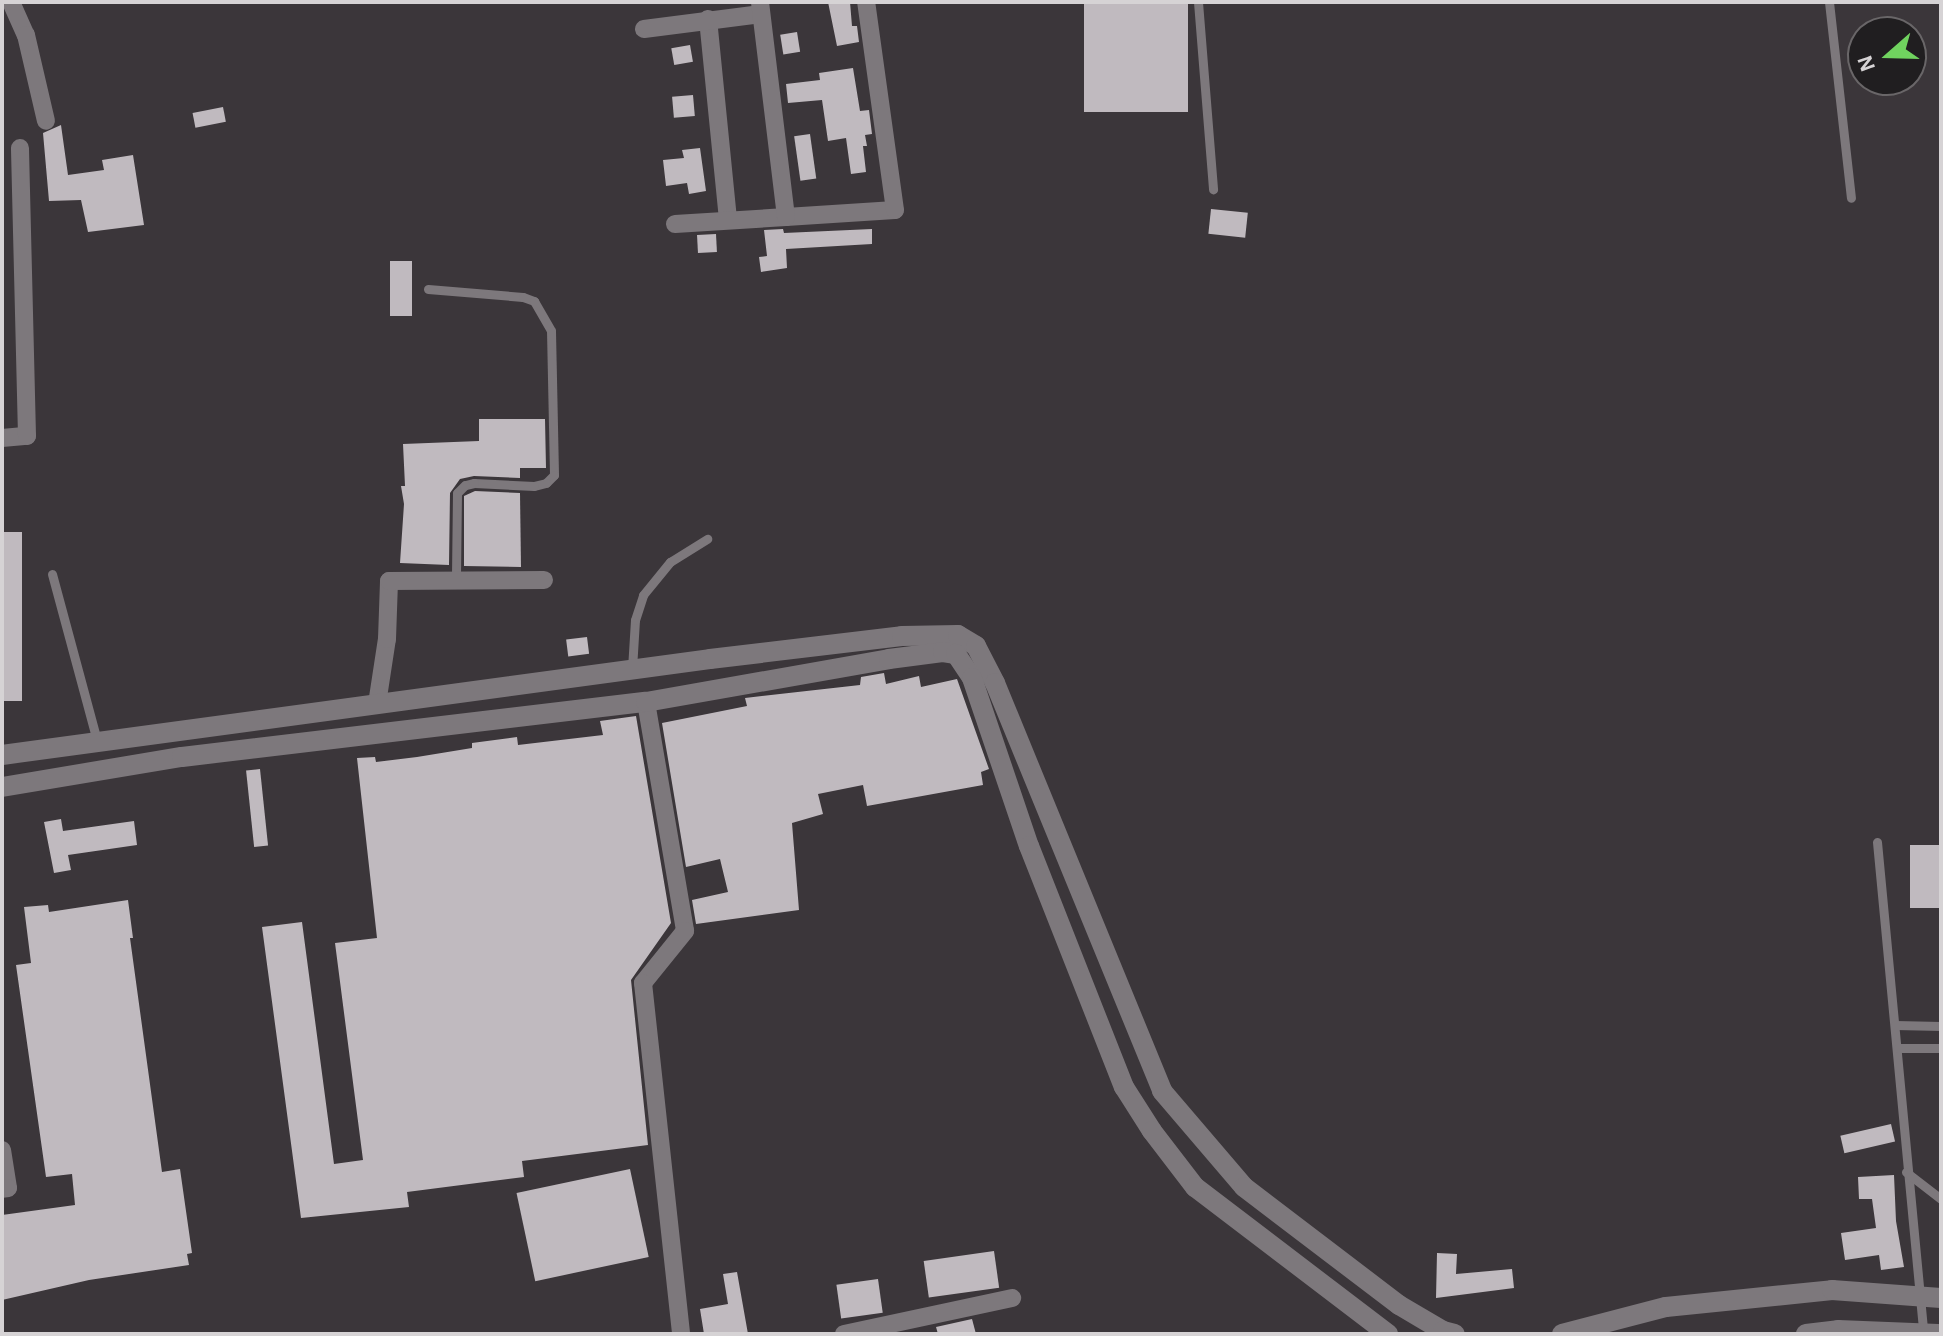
<!DOCTYPE html>
<style>
body{margin:0}
#map{position:relative;width:1943px;height:1336px;overflow:hidden;background:#3b363a;font-family:"Alegreya Sans",sans-serif}
div>[style]{position:absolute}
.building>*{inset:0;background:#c0babf;transform-origin:0 0}
.service>*{height:9px;margin:-4.5px;padding:0 4.5px;transform-origin:4.5px;border-radius:4.5px;background:#7d787c}
.minor>*{height:18px;margin:-9px;padding:0 9px;transform-origin:9px;border-radius:9px;background:#7d787c}
.tertiary>*{height:20px;margin:-10px;padding:0 10px;transform-origin:10px;border-radius:10px;background:#7d787c}
span{translate:-50% -50%;white-space:nowrap;text-align:center;line-height:1.15;-webkit-text-stroke:8px #201e20;paint-order:stroke}
.frame{position:absolute;inset:0;border:4px solid #d6d3d5;pointer-events:none}
.north{position:absolute;left:1847px;top:16px;width:80px;height:80px;box-sizing:border-box;background:#201e20;border:2px solid #696668;border-radius:50%;rotate:250deg;font-size:22px;font-weight:700;line-height:32px;text-align:center;color:#d6d3d5}
.north::after{content:'';display:block;margin:auto;width:28px;height:36px;background:#70d35f;clip-path:polygon(50% 0,100% 100%,50% 72%,0 100%)}
</style>
<div id="map">
<div class="building">
<div style="clip-path:polygon(828px 2px,850px 2px,852px 26px,857px 26px,859px 42px,837px 46px)"></div>
<div style="left:1084px;top:2px;width:104px;height:110px"></div>
<div style="left:797px;top:32px;width:20px;height:17px;rotate:81deg"></div>
<div style="left:690px;top:45px;width:17px;height:19px;rotate:80deg"></div>
<div style="clip-path:polygon(853px 68px,860px 111px,869px 110px,872px 134px,865px 135px,867px 146px,863px 146px,866px 172px,851px 174px,846px 138px,828px 141px,822px 100px,788px 103px,786px 84px,820px 80px,819px 73px)"></div>
<div style="left:693px;top:95px;width:21px;height:21px;rotate:85deg"></div>
<div style="left:223px;top:107px;width:15px;height:31px;rotate:79deg"></div>
<div style="clip-path:polygon(61px 125px,68px 175px,104px 170px,102px 160px,133px 155px,144px 225px,88px 232px,81px 200px,49px 201px,43px 133px)"></div>
<div style="left:810px;top:134px;width:45px;height:16px;rotate:82deg"></div>
<div style="clip-path:polygon(700px 148px,706px 191px,689px 194px,687px 183px,666px 186px,663px 160px,684px 158px,682px 150px)"></div>
<div style="left:1211px;top:209px;width:37px;height:25px;rotate:6deg"></div>
<div style="clip-path:polygon(783px 229px,784px 233px,872px 229px,872px 244px,786px 249px,787px 268px,761px 272px,759px 257px,767px 256px,764px 230px)"></div>
<div style="left:716px;top:234px;width:18px;height:19px;rotate:87deg"></div>
<div style="left:390px;top:261px;width:22px;height:55px"></div>
<div style="clip-path:polygon(479px 419px,545px 419px,546px 468px,520px 468px,520px 478px,474px 476px,460px 479px,450px 493px,449px 565px,400px 563px,404px 504px,401px 486px,405px 486px,403px 444px,479px 441px)"></div>
<div style="clip-path:polygon(475px 491px,520px 493px,521px 567px,464px 566px,464px 496px)"></div>
<div style="left:2px;top:532px;width:20px;height:169px"></div>
<div style="left:587px;top:637px;width:17px;height:21px;rotate:83deg"></div>
<div style="clip-path:polygon(884px 673px,886px 684px,919px 676px,921px 687px,957px 679px,989px 769px,981px 772px,983px 785px,867px 806px,863px 785px,818px 794px,823px 814px,792px 823px,799px 910px,696px 924px,692px 900px,728px 892px,720px 859px,686px 867px,662px 723px,747px 706px,745px 698px,860px 685px,861px 677px)"></div>
<div style="clip-path:polygon(636px 716px,671px 923px,631px 980px,648px 1145px,522px 1161px,524px 1177px,407px 1192px,409px 1207px,301px 1218px,262px 927px,302px 922px,334px 1164px,363px 1160px,335px 943px,377px 938px,357px 758px,375px 757px,376px 762px,417px 757px,472px 748px,472px 743px,517px 737px,518px 745px,603px 735px,600px 721px)"></div>
<div style="left:260px;top:769px;width:77px;height:14px;rotate:84deg"></div>
<div style="clip-path:polygon(61px 819px,63px 831px,134px 821px,137px 845px,68px 855px,71px 870px,54px 873px,44px 822px)"></div>
<div style="left:1941px;top:845px;width:63px;height:31px;rotate:90deg"></div>
<div style="clip-path:polygon(128px 900px,133px 938px,130px 938px,162px 1172px,180px 1169px,192px 1253px,187px 1254px,189px 1265px,89px 1280px,2px 1300px,2px 1215px,75px 1205px,72px 1174px,46px 1177px,16px 965px,31px 963px,24px 907px,48px 905px,49px 912px)"></div>
<div style="left:1891px;top:1124px;width:18px;height:52px;rotate:77deg"></div>
<div style="left:630px;top:1169px;width:90px;height:116px;rotate:78deg"></div>
<div style="clip-path:polygon(1894px 1175px,1896px 1221px,1904px 1267px,1881px 1270px,1879px 1255px,1845px 1260px,1841px 1233px,1876px 1228px,1872px 1199px,1859px 1199px,1858px 1177px)"></div>
<div style="left:994px;top:1251px;width:37px;height:71px;rotate:82deg"></div>
<div style="clip-path:polygon(1437px 1253px,1457px 1254px,1456px 1274px,1512px 1269px,1514px 1288px,1436px 1298px)"></div>
<div style="clip-path:polygon(737px 1272px,748px 1334px,704px 1334px,700px 1309px,728px 1304px,723px 1274px)"></div>
<div style="left:878px;top:1279px;width:34px;height:42px;rotate:82deg"></div>
<div style="clip-path:polygon(972px 1319px,976px 1334px,938px 1334px,936px 1327px)"></div>
</div>
<div class="service">
<div style="left:1198px;top:2px;width:188px;rotate:85.4deg"></div>
<div style="left:1829px;top:2px;width:197px;rotate:83.6deg"></div>
<div style="left:428px;top:289px;width:95px;rotate:4.8deg"></div>
<div style="left:523px;top:297px;width:12px;rotate:20deg"></div>
<div style="left:534px;top:301px;width:34px;rotate:60deg"></div>
<div style="left:551px;top:331px;width:144px;rotate:88.8deg"></div>
<div style="left:554px;top:475px;width:11px;rotate:135deg"></div>
<div style="left:546px;top:483px;width:12px;rotate:166deg"></div>
<div style="left:534px;top:486px;width:60px;rotate:-177.1deg"></div>
<div style="left:474px;top:483px;width:9px;rotate:167deg"></div>
<div style="left:465px;top:485px;width:11px;rotate:135deg"></div>
<div style="left:457px;top:493px;width:87px;rotate:90.7deg"></div>
<div style="left:52px;top:574px;width:173px;rotate:74.9deg"></div>
<div style="left:632px;top:669px;width:49px;rotate:-86.5deg"></div>
<div style="left:635px;top:620px;width:26px;rotate:-72deg"></div>
<div style="left:643px;top:595px;width:43px;rotate:-50.7deg"></div>
<div style="left:670px;top:562px;width:44px;rotate:-31.9deg"></div>
<div style="left:1877px;top:842px;width:492px;rotate:84.6deg"></div>
<div style="left:1895px;top:1025px;width:46px;rotate:1.2deg"></div>
<div style="left:1898px;top:1048px;width:43px"></div>
<div style="left:1906px;top:1172px;width:44px;rotate:37.6deg"></div>
</div>
<div class="minor">
<div style="left:11px;top:2px;width:36px;rotate:66deg"></div>
<div style="left:26px;top:35px;width:88px;rotate:76.9deg"></div>
<div style="left:708px;top:19px;width:201px;rotate:84.3deg"></div>
<div style="left:644px;top:29px;width:118px;rotate:-7.3deg"></div>
<div style="left:786px;top:217px;width:109px;rotate:-3.7deg"></div>
<div style="left:895px;top:210px;width:210px;rotate:-97.9deg"></div>
<div style="left:675px;top:224px;width:111px;rotate:-3.6deg"></div>
<div style="left:786px;top:217px;width:217px;rotate:-96.9deg"></div>
<div style="left:2px;top:438px;width:25px;rotate:-5deg"></div>
<div style="left:27px;top:436px;width:288px;rotate:-91.4deg"></div>
<div style="left:646px;top:702px;width:232px;rotate:80.3deg"></div>
<div style="left:685px;top:931px;width:67px;rotate:128.9deg"></div>
<div style="left:643px;top:983px;width:353px;rotate:83.8deg"></div>
<div style="left:377px;top:704px;width:66px;rotate:-81.3deg"></div>
<div style="left:387px;top:639px;width:58px;rotate:-88deg"></div>
<div style="left:389px;top:581px;width:155px;rotate:-0.4deg"></div>
<div style="left:2px;top:1150px;width:38px;rotate:81deg"></div>
<div style="left:8px;top:1188px;width:6px;rotate:171deg"></div>
<div style="left:844px;top:1334px;width:172px;rotate:-12.1deg"></div>
</div>
<div class="tertiary">
<div style="left:2px;top:755px;width:714px;rotate:-7.72deg"></div>
<div style="left:710px;top:659px;width:193px;rotate:-6.8deg"></div>
<div style="left:902px;top:636px;width:56px;rotate:-1deg"></div>
<div style="left:958px;top:635px;width:21px;rotate:31deg"></div>
<div style="left:976px;top:646px;width:42px;rotate:62.8deg"></div>
<div style="left:995px;top:683px;width:441px;rotate:67.7deg"></div>
<div style="left:1162px;top:1091px;width:126px;rotate:49.5deg"></div>
<div style="left:1244px;top:1187px;width:195px;rotate:37.3deg"></div>
<div style="left:1399px;top:1305px;width:51px;rotate:30.6deg"></div>
<div style="left:1443px;top:1331px;width:12px;rotate:14deg"></div>
<div style="left:2px;top:787px;width:182px;rotate:-9.5deg"></div>
<div style="left:182px;top:757px;width:467px;rotate:-6.8deg"></div>
<div style="left:646px;top:702px;width:247px;rotate:-10deg"></div>
<div style="left:889px;top:659px;width:54px;rotate:-7.4deg"></div>
<div style="left:943px;top:652px;width:13px;rotate:9deg"></div>
<div style="left:956px;top:654px;width:29px;rotate:56deg"></div>
<div style="left:972px;top:678px;width:177px;rotate:71.3deg"></div>
<div style="left:1029px;top:846px;width:259px;rotate:68.5deg"></div>
<div style="left:1124px;top:1087px;width:52px;rotate:57.5deg"></div>
<div style="left:1152px;top:1131px;width:71px;rotate:52.5deg"></div>
<div style="left:1195px;top:1187px;width:243px;rotate:37.3deg"></div>
<div style="left:1562px;top:1334px;width:107px;rotate:-14.6deg"></div>
<div style="left:1666px;top:1307px;width:167px;rotate:-5.8deg"></div>
<div style="left:1832px;top:1290px;width:109px;rotate:4.2deg"></div>
<div style="left:1806px;top:1334px;width:32px;rotate:-7deg"></div>
<div style="left:1838px;top:1330px;width:100px;rotate:2.3deg"></div>
</div>
<div class="frame"></div>
<div class="north">N</div>
</div>
